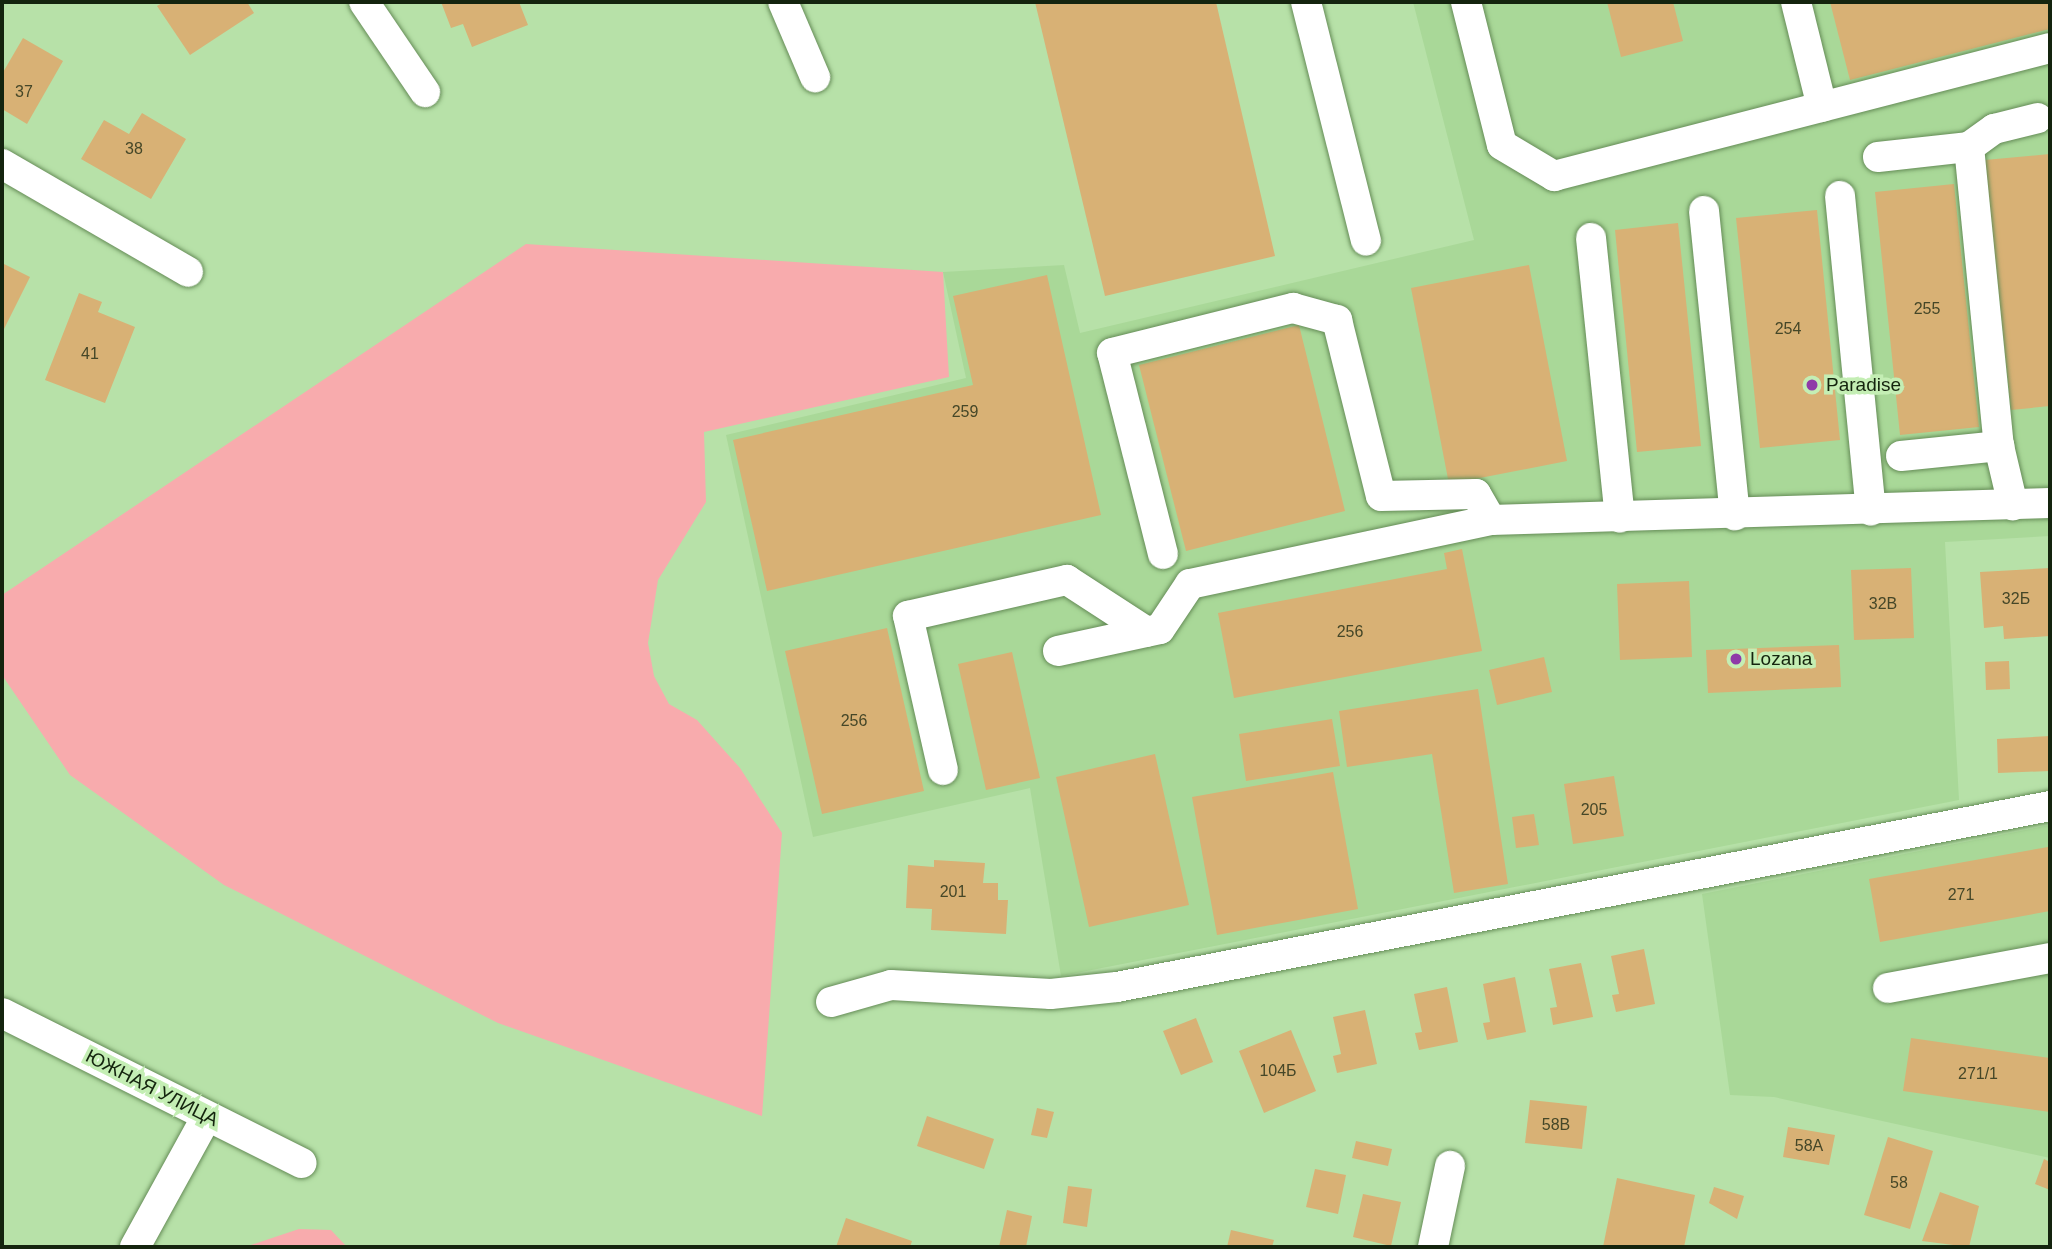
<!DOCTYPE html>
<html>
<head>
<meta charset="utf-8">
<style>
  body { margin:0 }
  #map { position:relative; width:2052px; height:1249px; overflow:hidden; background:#b7e1a8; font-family:Helvetica,sans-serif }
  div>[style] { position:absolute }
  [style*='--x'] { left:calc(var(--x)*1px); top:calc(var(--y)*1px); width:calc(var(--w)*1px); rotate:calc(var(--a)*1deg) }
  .built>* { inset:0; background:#a9d898 }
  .green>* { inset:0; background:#f8abad }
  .building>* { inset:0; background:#d8b175 }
  .roads { filter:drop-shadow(0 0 2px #658c57) drop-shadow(0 0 2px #658c57) }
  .minor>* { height:30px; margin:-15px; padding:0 15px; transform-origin:15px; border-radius:15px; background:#fff }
  .dots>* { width:19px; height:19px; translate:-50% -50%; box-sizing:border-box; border:4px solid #c4eeb4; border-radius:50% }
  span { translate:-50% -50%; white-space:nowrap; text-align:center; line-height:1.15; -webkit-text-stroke:7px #c4eeb4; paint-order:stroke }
  .number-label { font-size:16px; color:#454728 }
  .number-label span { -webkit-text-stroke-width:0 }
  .poi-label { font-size:19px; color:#14240e }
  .left { translate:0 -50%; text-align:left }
  .street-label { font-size:19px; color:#14240e }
  .frame { position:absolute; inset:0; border:4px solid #14240e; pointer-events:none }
</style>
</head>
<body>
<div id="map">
  <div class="built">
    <div style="clip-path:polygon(1413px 2px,2050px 2px,2050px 536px,1945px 542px,1959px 800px,1061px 976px,1030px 788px,813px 837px,726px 435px,966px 378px,943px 272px,1064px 265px,1080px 333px,1474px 240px)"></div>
    <div style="clip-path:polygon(2050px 825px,2050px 1158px,1774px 1097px,1730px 1095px,1702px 894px)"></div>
  </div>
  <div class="green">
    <div style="clip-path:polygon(526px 244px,943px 272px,949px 377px,704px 432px,706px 502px,658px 580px,648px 643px,654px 676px,669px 704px,697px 720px,740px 768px,782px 833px,762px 1116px,498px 1023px,224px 885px,70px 775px,2px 675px,2px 595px)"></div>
    <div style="clip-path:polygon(299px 1229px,331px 1230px,347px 1247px,245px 1247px)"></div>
  </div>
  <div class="building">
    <div style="clip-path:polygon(164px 2px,247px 2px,254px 13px,190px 55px,157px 6px)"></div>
    <div style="clip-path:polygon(441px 2px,519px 2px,528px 25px,472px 47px,463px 24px,451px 28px)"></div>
    <div style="clip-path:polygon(1035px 2px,1216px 2px,1275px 256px,1105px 296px)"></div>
    <div style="clip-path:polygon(1607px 2px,1673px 2px,1683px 41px,1621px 57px)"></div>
    <div style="clip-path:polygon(1830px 2px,2050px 2px,2050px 29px,1850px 80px)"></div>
    <div style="clip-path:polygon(23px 38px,63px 61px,27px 124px,2px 109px,2px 74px)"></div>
    <div style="clip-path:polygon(142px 113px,186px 139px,151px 199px,81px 159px,104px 120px,129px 134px)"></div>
    <div style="clip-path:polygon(2050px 154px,2050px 406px,2011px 410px,1985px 160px)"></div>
    <div style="clip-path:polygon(1954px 184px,1979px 427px,1900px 435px,1875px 192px)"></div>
    <div style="clip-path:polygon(1817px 210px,1840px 440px,1760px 448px,1736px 218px)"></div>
    <div style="clip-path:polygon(1678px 223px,1701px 446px,1637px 452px,1615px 230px)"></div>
    <div style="clip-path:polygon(2px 263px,30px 277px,2px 333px)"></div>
    <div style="clip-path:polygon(1529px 265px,1567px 461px,1449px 484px,1411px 288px)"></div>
    <div style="clip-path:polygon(1047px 275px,1101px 515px,767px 591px,733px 440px,973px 385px,953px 296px)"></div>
    <div style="clip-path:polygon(79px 293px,102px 302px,98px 312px,135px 327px,105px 403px,45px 380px)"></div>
    <div style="clip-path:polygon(1299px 325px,1345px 511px,1186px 551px,1139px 365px)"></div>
    <div style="clip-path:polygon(1462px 549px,1482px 651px,1234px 698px,1218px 613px,1447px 569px,1444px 553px)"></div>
    <div style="clip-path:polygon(1911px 568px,1914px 638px,1854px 640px,1851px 570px)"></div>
    <div style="clip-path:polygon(2050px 568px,2050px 636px,2004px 639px,2003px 626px,1984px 628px,1980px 572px)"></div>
    <div style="clip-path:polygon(1689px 581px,1692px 657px,1620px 660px,1617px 584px)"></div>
    <div style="clip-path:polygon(887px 628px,924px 791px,822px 814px,785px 651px)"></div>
    <div style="clip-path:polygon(1839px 645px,1841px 687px,1708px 693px,1706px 650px)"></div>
    <div style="clip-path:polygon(1012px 652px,1040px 778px,986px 790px,958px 664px)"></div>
    <div style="clip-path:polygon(1544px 657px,1552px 692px,1497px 705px,1489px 670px)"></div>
    <div style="clip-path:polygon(2009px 661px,2010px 689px,1986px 690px,1985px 662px)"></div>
    <div style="clip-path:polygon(1478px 689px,1508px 884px,1454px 893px,1432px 754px,1347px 767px,1339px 711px)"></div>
    <div style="clip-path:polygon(1332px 719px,1340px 766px,1246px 781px,1239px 734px)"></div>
    <div style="clip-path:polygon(2050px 736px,2050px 771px,1998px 773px,1997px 739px)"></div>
    <div style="clip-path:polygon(1155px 754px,1189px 905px,1089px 927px,1056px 777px)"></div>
    <div style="clip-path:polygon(1333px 772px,1358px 909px,1217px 935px,1192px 797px)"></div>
    <div style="clip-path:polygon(1614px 776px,1624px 836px,1573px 844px,1564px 784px)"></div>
    <div style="clip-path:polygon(1534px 814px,1539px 845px,1516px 848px,1512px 817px)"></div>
    <div style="clip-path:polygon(2048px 847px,2050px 911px,1880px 942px,1869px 879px)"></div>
    <div style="clip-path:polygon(934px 860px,985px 863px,983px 883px,998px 883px,998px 900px,1008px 900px,1006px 934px,931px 930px,932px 909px,906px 908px,908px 865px,934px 867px)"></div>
    <div style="clip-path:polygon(1644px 949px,1655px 1004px,1616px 1012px,1612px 995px,1619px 994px,1611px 956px)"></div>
    <div style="clip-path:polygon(1581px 963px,1593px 1017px,1553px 1025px,1550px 1008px,1557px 1007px,1549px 969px)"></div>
    <div style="clip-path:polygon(1515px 977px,1526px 1032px,1487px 1040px,1483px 1023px,1490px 1022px,1483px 984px)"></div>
    <div style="clip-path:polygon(1447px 987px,1458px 1042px,1419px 1050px,1415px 1033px,1422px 1032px,1414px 994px)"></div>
    <div style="clip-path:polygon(1365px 1010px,1377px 1064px,1337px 1073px,1333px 1056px,1341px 1054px,1333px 1017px)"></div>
    <div style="clip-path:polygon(1196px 1018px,1213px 1062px,1181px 1075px,1163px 1031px)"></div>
    <div style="clip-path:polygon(1291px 1030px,1316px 1091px,1264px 1113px,1239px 1051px)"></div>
    <div style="clip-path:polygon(1911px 1038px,2050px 1058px,2050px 1112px,1903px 1091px)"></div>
    <div style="clip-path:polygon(1530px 1100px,1587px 1106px,1582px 1149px,1525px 1143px)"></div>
    <div style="clip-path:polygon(1037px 1108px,1054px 1112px,1047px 1138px,1031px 1135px)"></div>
    <div style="clip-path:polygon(927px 1116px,994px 1139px,984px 1169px,917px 1146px)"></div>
    <div style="clip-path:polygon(1788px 1127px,1835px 1135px,1829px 1165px,1783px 1157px)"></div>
    <div style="clip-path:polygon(1888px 1137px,1933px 1151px,1910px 1229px,1864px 1215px)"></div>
    <div style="clip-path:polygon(1356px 1141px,1392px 1149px,1388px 1166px,1352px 1158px)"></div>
    <div style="clip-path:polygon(2044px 1159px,2050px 1162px,2050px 1190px,2035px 1184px)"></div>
    <div style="clip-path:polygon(1315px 1169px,1346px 1175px,1338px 1214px,1306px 1207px)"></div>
    <div style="clip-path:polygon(1617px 1178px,1695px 1195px,1684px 1247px,1603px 1247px)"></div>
    <div style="clip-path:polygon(1068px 1186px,1092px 1189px,1087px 1227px,1063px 1223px)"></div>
    <div style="clip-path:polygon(1714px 1187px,1744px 1196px,1737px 1219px,1709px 1203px)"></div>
    <div style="clip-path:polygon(1940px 1192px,1979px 1206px,1969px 1247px,1922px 1241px)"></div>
    <div style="clip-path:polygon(1363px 1194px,1401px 1202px,1391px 1246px,1353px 1237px)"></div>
    <div style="clip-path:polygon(1007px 1210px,1032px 1216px,1026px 1247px,999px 1247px)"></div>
    <div style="clip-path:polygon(846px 1218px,912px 1241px,910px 1247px,836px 1247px)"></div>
    <div style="clip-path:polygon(1231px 1230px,1274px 1240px,1272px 1247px,1227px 1247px)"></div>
  </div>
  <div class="roads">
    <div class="minor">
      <div style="--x:364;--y:2;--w:109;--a:55.9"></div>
      <div style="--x:783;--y:2;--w:82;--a:66.9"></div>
      <div style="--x:1306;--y:2;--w:246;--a:75.9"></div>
      <div style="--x:1466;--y:2;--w:147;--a:75.9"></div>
      <div style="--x:1502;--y:145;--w:61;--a:30.8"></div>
      <div style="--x:1554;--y:176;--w:512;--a:-14.47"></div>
      <div style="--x:1796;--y:2;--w:108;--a:76.1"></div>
      <div style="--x:1969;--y:147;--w:31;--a:-36"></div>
      <div style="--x:1994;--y:129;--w:45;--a:-14"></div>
      <div style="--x:1878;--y:157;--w:92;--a:-6.3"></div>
      <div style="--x:1969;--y:147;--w:301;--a:84.3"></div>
      <div style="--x:2;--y:164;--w:215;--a:30.1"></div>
      <div style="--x:1840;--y:196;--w:316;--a:84.4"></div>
      <div style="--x:1704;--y:211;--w:306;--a:84.2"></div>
      <div style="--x:1591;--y:238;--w:281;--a:84.1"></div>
      <div style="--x:1901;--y:456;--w:99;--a:-5.8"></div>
      <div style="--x:1999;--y:446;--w:61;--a:76.7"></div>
      <div style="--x:1163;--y:554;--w:207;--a:-104.2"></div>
      <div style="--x:1112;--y:353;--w:187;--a:-14"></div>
      <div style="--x:1293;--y:308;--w:46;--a:15.3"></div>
      <div style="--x:1337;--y:320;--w:181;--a:76"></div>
      <div style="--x:1381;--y:496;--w:95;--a:-1.2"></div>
      <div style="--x:1476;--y:494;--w:30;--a:60"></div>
      <div style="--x:1491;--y:520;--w:559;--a:-1.74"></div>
      <div style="--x:1058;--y:651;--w:104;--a:-12.2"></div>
      <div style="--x:1160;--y:629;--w:54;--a:-56.3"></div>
      <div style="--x:1190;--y:584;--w:308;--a:-12"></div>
      <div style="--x:943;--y:770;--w:158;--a:-102.8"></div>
      <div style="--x:908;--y:616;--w:163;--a:-12.8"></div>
      <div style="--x:1067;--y:580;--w:95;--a:33"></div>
      <div style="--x:1888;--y:988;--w:165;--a:-10.5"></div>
      <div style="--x:831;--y:1002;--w:62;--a:-15.8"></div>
      <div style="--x:891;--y:985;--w:160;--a:3.2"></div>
      <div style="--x:1051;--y:994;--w:66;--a:-6.1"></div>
      <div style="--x:1117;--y:987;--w:950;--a:-10.98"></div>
      <div style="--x:2;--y:1013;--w:335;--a:26.6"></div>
      <div style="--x:135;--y:1247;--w:149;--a:-61.2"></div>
      <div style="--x:1433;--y:1247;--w:83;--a:-78.1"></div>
    </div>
  </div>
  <div class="dots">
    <div style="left:1812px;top:385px;background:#8f3aa8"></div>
    <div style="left:1736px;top:659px;background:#8f3aa8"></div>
  </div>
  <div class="number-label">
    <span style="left:24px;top:92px">37</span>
    <span style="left:134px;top:149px">38</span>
    <span style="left:1927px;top:309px">255</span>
    <span style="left:1788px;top:329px">254</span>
    <span style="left:90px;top:354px">41</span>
    <span style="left:965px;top:412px">259</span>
    <span style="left:2016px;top:599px">32Б</span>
    <span style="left:1883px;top:604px">32В</span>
    <span style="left:1350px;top:632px">256</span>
    <span style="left:854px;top:721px">256</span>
    <span style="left:1594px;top:810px">205</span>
    <span style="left:953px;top:892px">201</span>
    <span style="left:1961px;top:895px">271</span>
    <span style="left:1278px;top:1071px">104Б</span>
    <span style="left:1978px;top:1074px">271/1</span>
    <span style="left:1556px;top:1125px">58В</span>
    <span style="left:1809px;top:1146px">58А</span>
    <span style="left:1899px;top:1183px">58</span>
  </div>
  <div class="poi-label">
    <span class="left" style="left:1826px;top:385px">Paradise</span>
    <span class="left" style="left:1750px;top:659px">Lozana</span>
  </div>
  <div class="street-label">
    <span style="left:152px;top:1088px;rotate:27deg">ЮЖНАЯ УЛИЦА</span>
  </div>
  <div class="frame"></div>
</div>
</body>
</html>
